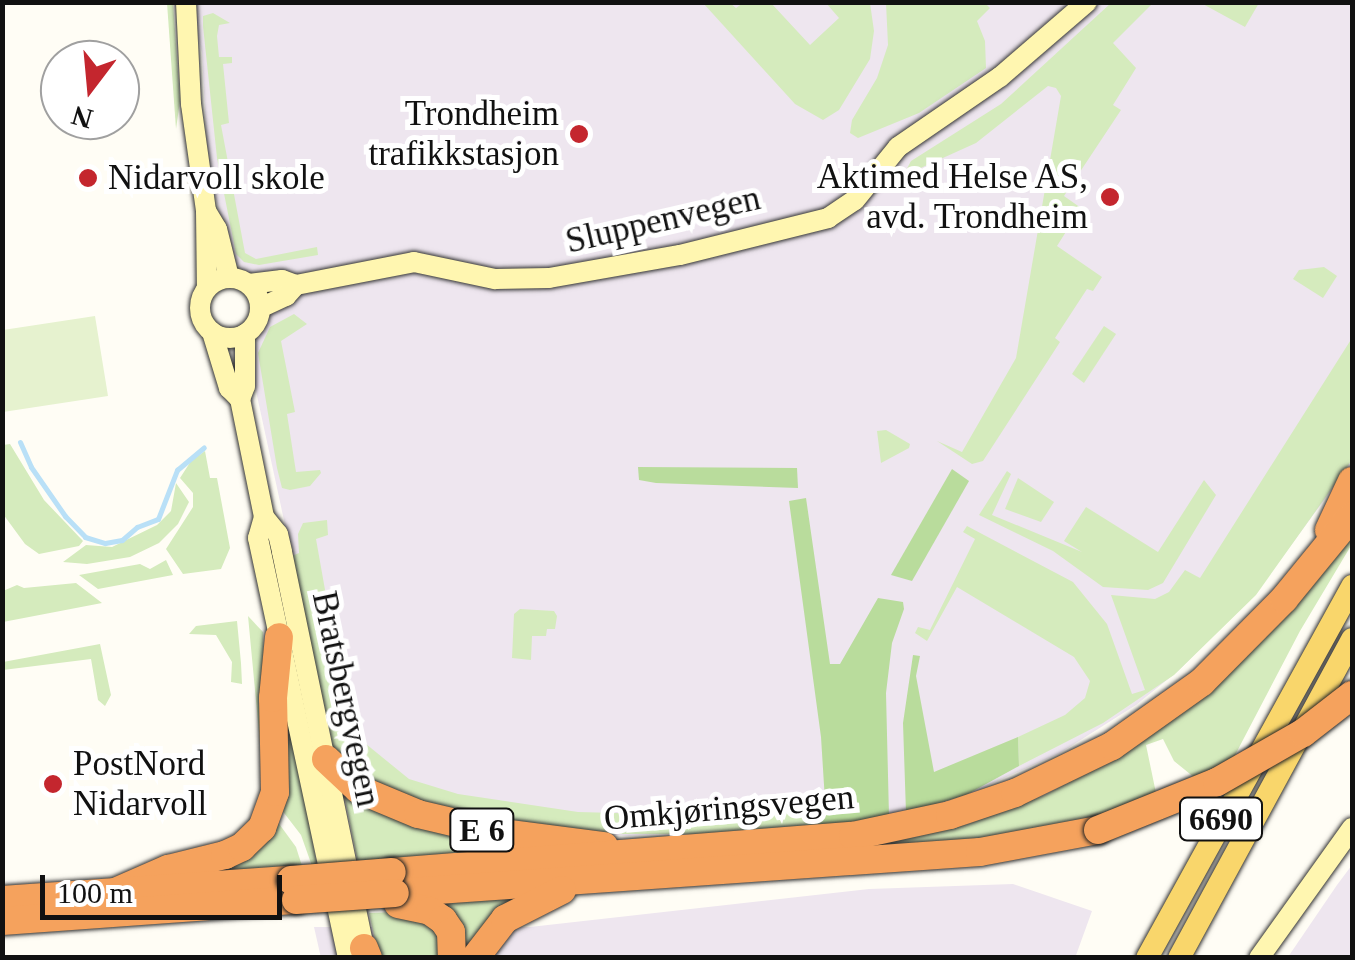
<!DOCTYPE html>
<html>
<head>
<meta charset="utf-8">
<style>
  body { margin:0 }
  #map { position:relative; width:1355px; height:960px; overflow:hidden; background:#fffdf5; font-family:Georgia,serif }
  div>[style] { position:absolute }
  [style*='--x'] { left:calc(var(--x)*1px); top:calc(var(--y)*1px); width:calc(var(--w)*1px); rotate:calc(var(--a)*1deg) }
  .industrial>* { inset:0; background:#eee6ef }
  .green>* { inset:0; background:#d5ebbd }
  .forest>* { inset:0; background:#b9dc9c }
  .pitch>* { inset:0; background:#e6f2cf }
  .stream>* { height:5px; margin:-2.5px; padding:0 2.5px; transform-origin:2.5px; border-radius:2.5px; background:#b9e0f7 }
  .roads { filter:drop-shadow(0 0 2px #333) drop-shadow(0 0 2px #333) }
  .secondary>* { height:20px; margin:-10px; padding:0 10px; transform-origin:10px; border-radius:10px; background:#fff6b0 }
  .secondary>.ring { margin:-10px; padding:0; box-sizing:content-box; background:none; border:20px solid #fff6b0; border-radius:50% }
  .primary>* { height:22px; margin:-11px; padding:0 11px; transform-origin:11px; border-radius:11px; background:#f9d66b }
  .highway>* { height:28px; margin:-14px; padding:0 14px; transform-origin:14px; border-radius:14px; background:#f5a25d }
  .bridges { filter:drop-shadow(0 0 2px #222) drop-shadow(0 0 2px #222) }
  .highway-bridge>* { height:28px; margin:-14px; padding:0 14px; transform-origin:14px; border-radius:14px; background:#f5a25d }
  .dots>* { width:28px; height:28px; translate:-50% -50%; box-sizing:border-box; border:5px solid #fff; border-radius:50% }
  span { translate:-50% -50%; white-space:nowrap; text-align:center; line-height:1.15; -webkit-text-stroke:10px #fff; paint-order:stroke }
  .shield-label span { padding:2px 8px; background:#fff; border:2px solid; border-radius:8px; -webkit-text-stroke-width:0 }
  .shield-label { font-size:32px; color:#111; font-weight:700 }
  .poi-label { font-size:35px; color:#111 }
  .right { translate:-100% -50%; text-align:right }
  .left { translate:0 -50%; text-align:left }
  .street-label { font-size:35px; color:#111 }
  .frame { position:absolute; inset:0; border:5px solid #111; pointer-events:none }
  .north { position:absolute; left:40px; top:40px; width:100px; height:100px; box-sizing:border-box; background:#fff; border:2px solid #a0a0a0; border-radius:50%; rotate:196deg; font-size:28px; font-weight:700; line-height:40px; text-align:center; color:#111 }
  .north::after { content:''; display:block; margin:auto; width:35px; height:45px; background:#c4262e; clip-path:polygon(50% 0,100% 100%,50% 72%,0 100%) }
  .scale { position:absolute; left:40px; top:875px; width:242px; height:45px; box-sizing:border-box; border:5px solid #111; border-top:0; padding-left:12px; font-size:30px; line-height:35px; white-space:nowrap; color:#111; -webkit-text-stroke:8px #fff; paint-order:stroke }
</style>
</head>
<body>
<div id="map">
  <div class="industrial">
    <div style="clip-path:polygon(197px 2px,1352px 3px,1352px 462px,1254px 596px,1178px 671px,1136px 705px,1060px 753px,966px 795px,859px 822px,628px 836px,508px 826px,334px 751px,251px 368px,266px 295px,231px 258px,208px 168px,202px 53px,194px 18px)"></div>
    <div style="clip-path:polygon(1352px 865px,1352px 957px,1288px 957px,1337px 885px)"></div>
    <div style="clip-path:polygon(1013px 884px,1092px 911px,1075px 958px,321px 958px,314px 927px,530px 927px,869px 889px)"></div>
  </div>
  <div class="green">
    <div style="clip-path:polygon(167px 3px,173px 3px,180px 101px,176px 129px)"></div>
    <div style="clip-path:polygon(703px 3px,730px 3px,736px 8px,743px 3px,771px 3px,810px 45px,839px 18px,826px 3px,870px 3px,874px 31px,870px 59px,839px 110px,823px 120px,795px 104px)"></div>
    <div style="clip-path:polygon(886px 3px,985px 3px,990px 8px,977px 21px,985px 41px,986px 68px,919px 113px,858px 138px,850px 133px,852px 120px,877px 78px,888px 45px)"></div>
    <div style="clip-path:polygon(1111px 3px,1153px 3px,1113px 43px,1136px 68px,1113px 105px,1121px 110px,1064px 196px,1081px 208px,1057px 246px,1102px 277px,1093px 291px,1087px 289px,1055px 338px,1060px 342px,983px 461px,972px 464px,937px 441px,962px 452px,1016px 358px,1061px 96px,1056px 88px,1048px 86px,976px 143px,903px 176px,911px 161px,1001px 104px)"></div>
    <div style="clip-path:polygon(1201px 3px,1259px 3px,1245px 27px)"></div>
    <div style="clip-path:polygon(213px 13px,230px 23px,219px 25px,217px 36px,219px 57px,232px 57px,232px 63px,223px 64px,229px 123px,221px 125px,245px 253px,256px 259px,317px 247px,318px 255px,259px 265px,244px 262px,236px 254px,217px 158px,203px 26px,203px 16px)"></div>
    <div style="clip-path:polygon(1324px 267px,1337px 276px,1323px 298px,1293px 279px,1299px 270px)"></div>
    <div style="clip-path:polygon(294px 314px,307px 324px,281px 341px,295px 412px,287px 414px,296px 472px,320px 470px,321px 473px,310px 486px,290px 490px,282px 488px,277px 468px,258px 353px,270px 327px)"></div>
    <div style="clip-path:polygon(1104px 326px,1116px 334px,1084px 383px,1072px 374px)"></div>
    <div style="clip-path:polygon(1352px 338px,1352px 460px,1256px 595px,1174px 675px,1103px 723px,1019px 766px,1018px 737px,1065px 715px,1085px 698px,1090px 681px,1074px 657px,957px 587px,927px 641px,915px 633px,918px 627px,930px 630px,975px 539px,963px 532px,967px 526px,1073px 582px,1107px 624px,1132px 694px,1145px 690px,1111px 595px,1155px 599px,1169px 592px,1185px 570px,1200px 578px)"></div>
    <div style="clip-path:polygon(886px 430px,910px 444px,909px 448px,881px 463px,877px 431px)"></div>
    <div style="clip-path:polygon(10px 444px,44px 500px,83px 541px,79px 546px,39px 554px,25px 544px,3px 514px,3px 445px)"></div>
    <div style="clip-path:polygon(205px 451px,210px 478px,217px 478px,230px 548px,221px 569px,183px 574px,166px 549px,193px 507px,193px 493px,180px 478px,191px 461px)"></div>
    <div style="clip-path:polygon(1007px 471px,1011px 474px,992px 515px,1082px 552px,1064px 541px,1086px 507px,1158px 552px,1204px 480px,1216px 495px,1163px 583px,1148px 590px,1103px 587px,1053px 551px,979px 515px)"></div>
    <div style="clip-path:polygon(1018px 478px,1054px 502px,1041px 522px,1005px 509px)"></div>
    <div style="clip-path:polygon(176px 483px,189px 502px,178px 524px,159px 543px,130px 557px,87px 564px,63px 562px,86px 545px,112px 547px,157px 525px,171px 511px)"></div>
    <div style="clip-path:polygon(327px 520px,328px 535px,316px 539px,347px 714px,366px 744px,409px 779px,458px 794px,578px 812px,731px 816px,769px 806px,825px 801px,818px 828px,733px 834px,572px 834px,508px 826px,370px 788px,334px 751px,292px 556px,299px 553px,298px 534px,303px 523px)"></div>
    <div style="clip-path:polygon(1352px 534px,1352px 544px,1300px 631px,1233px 759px,1195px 778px,1174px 761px,1163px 739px,1146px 745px,1156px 793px,1093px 817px,975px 840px,819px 853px,968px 824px,1045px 795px,1130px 750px,1224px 678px,1264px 639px)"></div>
    <div style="clip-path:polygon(166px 560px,173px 575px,98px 589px,79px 575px,140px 564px,150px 569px)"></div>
    <div style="clip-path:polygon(76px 583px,102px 603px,3px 622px,3px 591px,17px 585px,24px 588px)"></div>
    <div style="clip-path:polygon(520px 609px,554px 611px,557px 616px,555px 629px,547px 629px,546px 636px,532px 636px,531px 660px,512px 658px,514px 614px)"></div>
    <div style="clip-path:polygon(248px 616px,263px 632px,267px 760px,264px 785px)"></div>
    <div style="clip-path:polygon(237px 621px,241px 663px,242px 684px,231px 682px,232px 662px,216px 635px,189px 634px,196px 626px)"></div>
    <div style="clip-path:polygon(100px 644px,111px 695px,105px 706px,98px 700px,91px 659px,3px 670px,3px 662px)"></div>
    <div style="clip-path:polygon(283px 696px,305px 802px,317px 865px,312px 866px,301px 835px,281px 809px)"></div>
    <div style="clip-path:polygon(343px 789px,567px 848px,358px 863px)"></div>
    <div style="clip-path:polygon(277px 821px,296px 847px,302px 866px,170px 877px)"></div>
    <div style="clip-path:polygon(523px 895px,467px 957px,434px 902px)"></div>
    <div style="clip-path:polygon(396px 912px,426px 920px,440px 934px,443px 957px,379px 957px,369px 913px)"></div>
  </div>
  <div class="forest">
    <div style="clip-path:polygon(638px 467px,797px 468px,798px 488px,656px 483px,639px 480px)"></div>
    <div style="clip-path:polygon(952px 469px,969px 481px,912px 581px,891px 575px)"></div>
    <div style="clip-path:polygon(806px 498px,830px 664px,840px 664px,878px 598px,903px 602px,904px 609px,892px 643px,886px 693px,889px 816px,818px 828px,825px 801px,821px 737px,789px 501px)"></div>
    <div style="clip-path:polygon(913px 655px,920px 656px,916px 676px,934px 772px,1018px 737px,1019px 766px,966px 795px,906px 813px,903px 723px)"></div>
  </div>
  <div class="pitch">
    <div style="clip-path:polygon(95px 316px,108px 396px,3px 412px,3px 330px)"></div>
  </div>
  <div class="stream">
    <div style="--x:20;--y:442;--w:27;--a:66"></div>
    <div style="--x:31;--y:467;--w:60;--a:55.2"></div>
    <div style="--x:65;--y:516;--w:29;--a:46"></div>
    <div style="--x:85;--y:537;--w:21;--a:17"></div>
    <div style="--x:105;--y:543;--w:17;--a:-10"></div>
    <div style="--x:122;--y:540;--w:20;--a:-41"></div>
    <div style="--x:137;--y:527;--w:22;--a:-21"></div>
    <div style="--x:158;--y:519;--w:53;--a:-68.8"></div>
    <div style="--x:177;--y:470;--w:35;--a:-40"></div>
  </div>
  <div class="roads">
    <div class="secondary">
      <div style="--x:186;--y:2;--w:102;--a:87.2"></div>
      <div style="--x:191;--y:104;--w:108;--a:82"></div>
      <div style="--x:206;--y:211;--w:77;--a:89.3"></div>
      <div style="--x:206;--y:211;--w:21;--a:59"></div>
      <div style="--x:217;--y:229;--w:49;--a:76"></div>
      <div class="ring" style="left:200px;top:278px;width:40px;height:40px"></div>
      <div style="--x:249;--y:284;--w:33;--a:-7"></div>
      <div style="--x:282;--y:280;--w:15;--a:20"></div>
      <div style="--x:296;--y:285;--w:120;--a:-11"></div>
      <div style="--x:414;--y:262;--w:83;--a:11.9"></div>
      <div style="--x:495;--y:279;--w:54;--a:-1.1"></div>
      <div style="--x:549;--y:278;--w:133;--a:-10"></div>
      <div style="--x:680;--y:255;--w:153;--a:-14"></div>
      <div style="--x:828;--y:218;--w:32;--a:-34"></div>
      <div style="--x:855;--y:200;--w:68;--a:-50.9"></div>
      <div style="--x:898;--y:147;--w:124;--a:-34.5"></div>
      <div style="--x:1000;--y:77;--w:115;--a:-40.8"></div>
      <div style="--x:260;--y:308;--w:29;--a:-25"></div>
      <div style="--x:286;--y:296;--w:15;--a:-48"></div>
      <div style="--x:212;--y:332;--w:59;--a:73.1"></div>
      <div style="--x:229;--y:388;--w:16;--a:45"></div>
      <div style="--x:245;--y:334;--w:52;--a:90"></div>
      <div style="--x:245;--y:386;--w:14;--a:111"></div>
      <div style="--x:240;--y:399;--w:120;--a:78.5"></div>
      <div style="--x:264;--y:517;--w:22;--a:106"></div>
      <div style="--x:258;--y:538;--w:430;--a:77.9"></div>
      <div style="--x:264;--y:517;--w:22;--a:51"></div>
      <div style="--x:278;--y:534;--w:18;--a:77"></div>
      <div style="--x:282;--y:552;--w:415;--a:78.3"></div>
      <div style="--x:1259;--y:958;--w:160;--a:-54.4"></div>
    </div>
    <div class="primary">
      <div style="--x:1147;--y:958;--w:425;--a:-61.1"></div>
      <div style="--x:1179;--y:958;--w:363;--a:-61.5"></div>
    </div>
    <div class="highway">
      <div style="--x:1329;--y:530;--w:54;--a:-64.9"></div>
      <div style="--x:326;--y:759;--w:44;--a:43.2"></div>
      <div style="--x:358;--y:789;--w:65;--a:22.6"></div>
      <div style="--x:418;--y:814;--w:78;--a:13.3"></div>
      <div style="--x:494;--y:832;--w:111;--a:7.3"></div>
      <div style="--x:392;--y:872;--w:462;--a:-4.5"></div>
      <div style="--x:853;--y:836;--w:99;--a:-12.2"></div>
      <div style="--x:950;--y:815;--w:69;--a:-18.7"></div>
      <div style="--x:1015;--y:793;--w:108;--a:-25.9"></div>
      <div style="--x:1112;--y:746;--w:110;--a:-35.4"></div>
      <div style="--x:1202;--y:682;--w:117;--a:-45.3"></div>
      <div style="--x:1284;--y:599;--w:107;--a:-50.7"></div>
      <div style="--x:115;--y:892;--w:58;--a:-23.5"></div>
      <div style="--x:168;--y:869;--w:59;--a:-13.8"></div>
      <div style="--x:225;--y:855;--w:19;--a:-25"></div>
      <div style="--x:242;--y:847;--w:28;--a:-44"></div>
      <div style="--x:262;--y:828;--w:38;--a:-70"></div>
      <div style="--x:275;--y:792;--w:94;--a:-91.2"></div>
      <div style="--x:273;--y:698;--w:61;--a:-84.4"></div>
      <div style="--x:395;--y:893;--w:586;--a:-4.01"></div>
      <div style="--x:980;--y:852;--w:120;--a:-10.6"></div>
      <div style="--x:2;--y:900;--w:290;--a:-4"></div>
      <div style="--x:398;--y:904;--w:33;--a:12"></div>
      <div style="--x:430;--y:911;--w:16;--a:35"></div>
      <div style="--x:443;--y:920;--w:14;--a:56"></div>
      <div style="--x:451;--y:932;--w:26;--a:88"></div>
      <div style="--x:2;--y:921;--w:295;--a:-4.1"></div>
      <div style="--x:364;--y:948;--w:11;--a:68"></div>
      <div style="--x:475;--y:958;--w:49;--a:-52.4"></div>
      <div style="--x:505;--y:919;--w:64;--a:-27"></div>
    </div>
  </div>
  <div class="bridges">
    <div class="highway-bridge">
      <div style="--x:1098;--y:830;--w:128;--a:-22"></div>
      <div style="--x:1217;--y:782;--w:99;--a:-29.7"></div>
      <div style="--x:1303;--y:733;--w:62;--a:-37.8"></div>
      <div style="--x:291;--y:880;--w:101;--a:-4.5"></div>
      <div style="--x:296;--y:900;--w:99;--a:-4"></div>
    </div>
  </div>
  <div class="dots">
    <div style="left:579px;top:134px;background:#c4262e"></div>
    <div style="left:88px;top:178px;background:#c4262e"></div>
    <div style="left:1110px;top:197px;background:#c4262e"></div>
    <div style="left:53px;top:784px;background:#c4262e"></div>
  </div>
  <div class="shield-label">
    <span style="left:1221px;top:819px">6690</span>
    <span style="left:482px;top:830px">E 6</span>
  </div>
  <div class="poi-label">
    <span class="right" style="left:559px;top:134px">Trondheim<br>trafikkstasjon</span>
    <span class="right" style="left:1088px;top:197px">Aktimed Helse AS,<br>avd. Trondheim</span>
    <span class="left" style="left:108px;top:178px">Nidarvoll skole</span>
    <span class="left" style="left:73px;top:784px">PostNord<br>Nidarvoll</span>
  </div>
  <div class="street-label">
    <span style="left:663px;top:220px;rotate:-13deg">Sluppenvegen</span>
    <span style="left:346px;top:699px;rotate:78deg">Bratsbergvegen</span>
    <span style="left:729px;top:808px;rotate:-5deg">Omkjøringsvegen</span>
  </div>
  <div class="frame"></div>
  <div class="north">N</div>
  <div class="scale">100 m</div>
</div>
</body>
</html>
